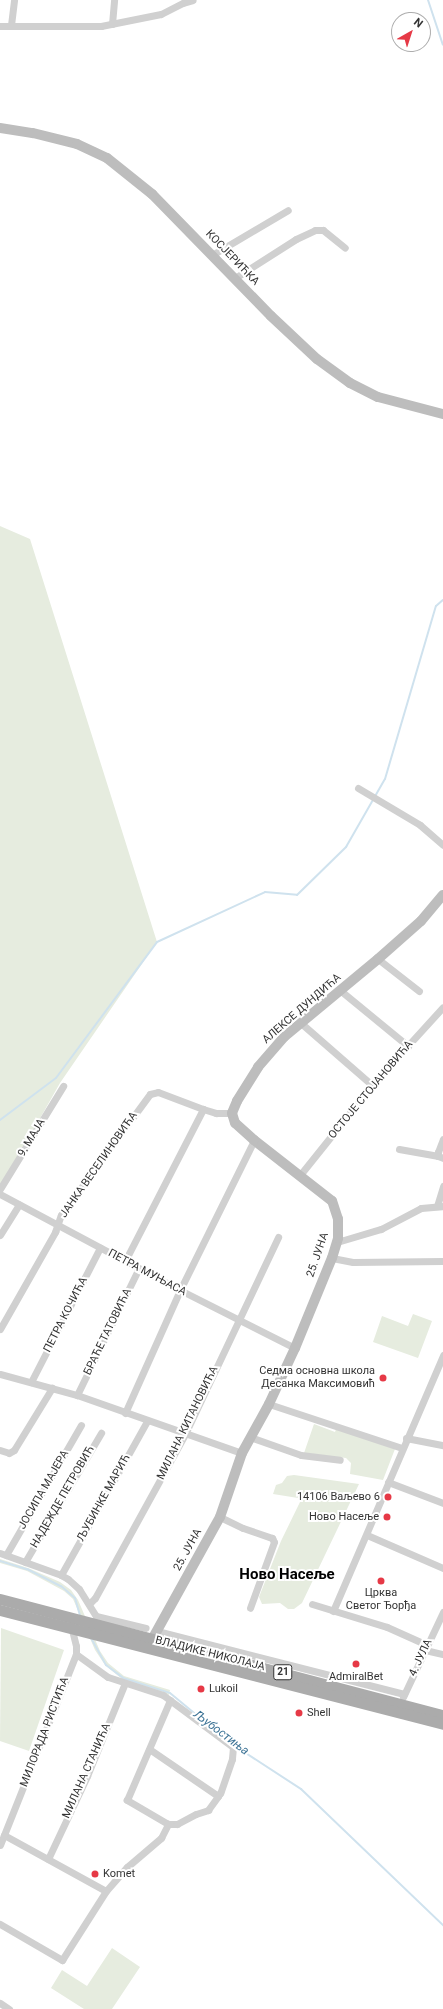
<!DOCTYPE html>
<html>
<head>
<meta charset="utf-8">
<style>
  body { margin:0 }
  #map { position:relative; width:443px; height:2009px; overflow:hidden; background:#fff; font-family:Roboto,sans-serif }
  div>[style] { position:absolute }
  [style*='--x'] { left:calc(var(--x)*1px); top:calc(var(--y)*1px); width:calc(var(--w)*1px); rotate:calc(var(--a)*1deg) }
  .green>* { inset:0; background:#e6ecdf }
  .stream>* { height:2px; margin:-1px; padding:0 1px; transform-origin:1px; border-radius:1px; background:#cfe2ee }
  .street>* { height:7px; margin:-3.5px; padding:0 3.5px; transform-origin:3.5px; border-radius:3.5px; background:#d0d0d0 }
  .secondary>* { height:10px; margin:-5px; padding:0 5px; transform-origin:5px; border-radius:5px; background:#bdbdbd }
  .primary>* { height:11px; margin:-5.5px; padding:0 5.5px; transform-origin:5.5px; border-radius:5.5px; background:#ababab }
  .dots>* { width:11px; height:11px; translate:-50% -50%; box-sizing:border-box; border:2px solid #fff; border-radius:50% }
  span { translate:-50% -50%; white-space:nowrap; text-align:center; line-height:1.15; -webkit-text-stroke:4px #fff; paint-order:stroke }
  .shield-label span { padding:1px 3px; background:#fff; border:1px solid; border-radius:3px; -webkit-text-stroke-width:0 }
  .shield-label { font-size:10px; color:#333; font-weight:700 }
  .street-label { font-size:11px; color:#333 }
  .poi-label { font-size:11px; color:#333 }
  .right { translate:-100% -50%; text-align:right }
  .left { translate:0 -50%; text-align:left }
  .water-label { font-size:12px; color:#3f7597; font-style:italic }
  .district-label { font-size:15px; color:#000; font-weight:700 }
  .north { position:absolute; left:391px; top:12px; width:40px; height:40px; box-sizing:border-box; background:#fff; border:1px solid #adadad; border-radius:50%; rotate:39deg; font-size:11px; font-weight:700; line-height:16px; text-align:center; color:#333 }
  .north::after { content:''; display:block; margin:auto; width:14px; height:18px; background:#e63946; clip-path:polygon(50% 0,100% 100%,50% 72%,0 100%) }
</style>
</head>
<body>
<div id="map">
  <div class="green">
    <div style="clip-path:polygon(0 526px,30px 539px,157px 942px,60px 1083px,0 1189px)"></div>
    <div style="clip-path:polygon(413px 1314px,432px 1321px,418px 1358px,373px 1342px,382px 1316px,408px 1326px)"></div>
    <div style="clip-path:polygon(314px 1424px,335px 1432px,336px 1429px,395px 1449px,383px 1480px,350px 1474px,351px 1463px,346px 1458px,304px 1453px)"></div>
    <div style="clip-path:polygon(294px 1475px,359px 1484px,302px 1603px,294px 1609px,288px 1609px,280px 1603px,262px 1604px,259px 1597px,281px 1541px,300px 1502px,298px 1498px,273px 1494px,276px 1485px,282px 1483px,287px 1476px)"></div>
    <div style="clip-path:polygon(0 1559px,28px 1568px,60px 1582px,71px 1590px,78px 1600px,100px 1651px,108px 1663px,124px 1676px,170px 1690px,169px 1695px,122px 1679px,105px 1665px,95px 1650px,73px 1599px,64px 1591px,27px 1571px,0 1563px)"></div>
    <div style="clip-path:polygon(1px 1628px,64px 1650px,29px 1751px,0 1741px)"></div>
    <div style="clip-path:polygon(112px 1948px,140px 1967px,112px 2009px,84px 2009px,51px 1988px,62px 1970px,87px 1986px)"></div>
  </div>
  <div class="stream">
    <div style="--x:428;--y:0;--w:47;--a:71.6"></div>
    <div style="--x:0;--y:1120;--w:70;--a:-36.9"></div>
    <div style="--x:56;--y:1078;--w:169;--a:-53.4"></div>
    <div style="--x:157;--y:942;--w:119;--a:-24.8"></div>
    <div style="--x:265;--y:892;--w:32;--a:5"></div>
    <div style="--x:297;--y:895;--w:69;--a:-44.4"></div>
    <div style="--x:346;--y:847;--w:78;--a:-60.2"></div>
    <div style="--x:385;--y:779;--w:180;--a:-73.6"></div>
    <div style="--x:436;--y:606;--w:9;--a:-41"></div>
    <div style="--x:0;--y:1561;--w:28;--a:17"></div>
    <div style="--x:27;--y:1569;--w:38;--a:27"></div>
    <div style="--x:61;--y:1586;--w:18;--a:41"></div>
    <div style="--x:75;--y:1598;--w:19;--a:74"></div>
    <div style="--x:91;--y:1638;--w:31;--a:61"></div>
    <div style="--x:106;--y:1665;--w:21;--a:37"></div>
    <div style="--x:123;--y:1678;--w:49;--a:17.7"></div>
    <div style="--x:170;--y:1693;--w:45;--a:39.6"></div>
    <div style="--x:235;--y:1746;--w:79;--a:33.1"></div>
    <div style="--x:301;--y:1789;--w:197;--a:43.8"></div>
  </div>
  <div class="street">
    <div style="--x:112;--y:24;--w:24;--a:-85"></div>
    <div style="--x:11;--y:25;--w:25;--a:-83"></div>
    <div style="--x:0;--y:26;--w:101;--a:0"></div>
    <div style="--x:101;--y:26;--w:61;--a:-11.3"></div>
    <div style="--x:161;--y:14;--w:25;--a:-27"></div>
    <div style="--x:183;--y:3;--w:10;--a:-17"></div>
    <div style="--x:212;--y:255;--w:88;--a:-30.6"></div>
    <div style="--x:235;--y:278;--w:72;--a:-32.6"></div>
    <div style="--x:296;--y:239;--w:21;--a:-25"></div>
    <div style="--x:315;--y:230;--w:8;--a:0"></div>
    <div style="--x:323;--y:230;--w:28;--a:39"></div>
    <div style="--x:358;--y:788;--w:72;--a:30.8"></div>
    <div style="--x:420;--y:825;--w:30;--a:41"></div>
    <div style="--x:378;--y:959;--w:52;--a:38"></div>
    <div style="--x:341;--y:991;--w:87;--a:39.4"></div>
    <div style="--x:302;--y:1024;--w:93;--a:41.1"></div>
    <div style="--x:443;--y:1139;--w:14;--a:111"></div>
    <div style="--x:438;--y:1152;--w:4;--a:90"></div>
    <div style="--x:438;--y:1156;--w:5;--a:22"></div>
    <div style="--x:399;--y:1149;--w:40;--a:10"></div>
    <div style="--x:300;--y:1175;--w:115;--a:-51.3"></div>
    <div style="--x:372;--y:1085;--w:105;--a:-47.7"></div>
    <div style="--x:0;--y:1189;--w:121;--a:-58.5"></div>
    <div style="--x:0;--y:1194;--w:204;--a:28.1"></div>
    <div style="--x:180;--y:1290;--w:129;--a:26.8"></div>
    <div style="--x:437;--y:1206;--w:21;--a:-73"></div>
    <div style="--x:0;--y:1235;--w:36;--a:-58"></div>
    <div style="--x:337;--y:1242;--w:46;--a:-16.5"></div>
    <div style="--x:381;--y:1229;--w:45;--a:-27.7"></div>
    <div style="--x:421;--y:1208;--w:22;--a:-5"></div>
    <div style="--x:332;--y:1258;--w:21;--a:11"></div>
    <div style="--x:353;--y:1262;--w:90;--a:-0.6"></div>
    <div style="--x:125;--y:1261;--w:171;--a:-62.8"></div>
    <div style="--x:0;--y:1329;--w:112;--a:-60.4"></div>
    <div style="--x:55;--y:1232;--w:18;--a:-71"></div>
    <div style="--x:61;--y:1215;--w:150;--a:-53.7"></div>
    <div style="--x:150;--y:1094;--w:8;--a:-14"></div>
    <div style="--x:158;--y:1092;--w:48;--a:20.7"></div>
    <div style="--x:203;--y:1109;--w:14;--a:17"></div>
    <div style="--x:216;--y:1113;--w:16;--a:0"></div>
    <div style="--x:0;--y:1374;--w:80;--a:15.3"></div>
    <div style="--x:77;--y:1395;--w:175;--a:19.4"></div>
    <div style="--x:31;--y:1382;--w:151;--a:-62.8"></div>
    <div style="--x:77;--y:1395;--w:141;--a:-64"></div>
    <div style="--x:269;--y:1404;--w:140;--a:18.3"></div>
    <div style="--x:125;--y:1413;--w:135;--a:-65.9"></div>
    <div style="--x:180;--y:1290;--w:167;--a:-63.7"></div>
    <div style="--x:250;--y:1437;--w:54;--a:19.4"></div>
    <div style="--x:301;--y:1455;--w:39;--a:7"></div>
    <div style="--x:406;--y:1438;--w:38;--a:11"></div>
    <div style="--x:0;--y:1450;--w:9;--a:18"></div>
    <div style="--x:9;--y:1453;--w:6;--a:-31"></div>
    <div style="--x:14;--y:1450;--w:73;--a:-58.5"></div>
    <div style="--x:388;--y:1482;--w:59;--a:20.9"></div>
    <div style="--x:220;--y:1517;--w:25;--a:26"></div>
    <div style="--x:243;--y:1528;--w:31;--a:19"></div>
    <div style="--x:272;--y:1538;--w:4;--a:63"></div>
    <div style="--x:274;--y:1542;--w:70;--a:110"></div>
    <div style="--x:367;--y:1535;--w:83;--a:23.5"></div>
    <div style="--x:0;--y:1553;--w:65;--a:19.8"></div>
    <div style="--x:61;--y:1575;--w:8;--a:30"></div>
    <div style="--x:68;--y:1579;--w:15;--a:42"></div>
    <div style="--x:79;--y:1589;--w:32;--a:58"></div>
    <div style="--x:96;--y:1616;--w:51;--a:13.5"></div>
    <div style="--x:6;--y:1555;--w:150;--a:-60"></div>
    <div style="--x:25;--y:1562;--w:150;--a:-59.5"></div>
    <div style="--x:61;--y:1575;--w:176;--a:-60.8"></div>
    <div style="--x:89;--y:1604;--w:8;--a:-45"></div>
    <div style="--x:95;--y:1598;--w:187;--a:-61.2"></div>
    <div style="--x:185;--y:1434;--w:218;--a:-64.7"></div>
    <div style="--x:312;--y:1604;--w:78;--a:17"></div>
    <div style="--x:387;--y:1627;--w:44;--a:24.2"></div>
    <div style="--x:333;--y:1611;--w:279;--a:-66.7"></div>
    <div style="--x:157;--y:1631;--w:255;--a:14.3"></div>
    <div style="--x:425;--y:1650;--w:18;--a:13"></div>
    <div style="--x:76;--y:1654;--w:39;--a:36"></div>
    <div style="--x:108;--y:1677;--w:58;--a:18.1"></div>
    <div style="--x:163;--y:1695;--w:87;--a:36.6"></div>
    <div style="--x:233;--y:1747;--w:12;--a:95"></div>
    <div style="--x:232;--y:1759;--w:36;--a:109"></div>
    <div style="--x:220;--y:1793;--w:4;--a:124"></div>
    <div style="--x:218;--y:1796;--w:83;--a:-145.7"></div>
    <div style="--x:403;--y:1697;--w:94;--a:-64.8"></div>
    <div style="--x:168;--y:1824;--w:48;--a:-149.7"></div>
    <div style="--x:127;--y:1800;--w:109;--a:-66.7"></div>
    <div style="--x:4;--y:1835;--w:116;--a:28.8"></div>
    <div style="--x:0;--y:1845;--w:206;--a:-68.3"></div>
    <div style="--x:76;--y:1654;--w:8;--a:-90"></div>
    <div style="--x:76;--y:1646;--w:21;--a:-104"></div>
    <div style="--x:48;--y:1859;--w:92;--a:-64.8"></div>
    <div style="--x:87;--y:1776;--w:100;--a:-67.8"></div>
    <div style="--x:0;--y:1924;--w:72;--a:30.1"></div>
    <div style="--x:62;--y:1960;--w:82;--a:-57.5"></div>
    <div style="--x:106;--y:1891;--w:32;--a:-49"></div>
    <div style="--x:127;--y:1867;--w:45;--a:-40.5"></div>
    <div style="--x:161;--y:1838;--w:16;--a:-63"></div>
    <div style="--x:168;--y:1824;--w:9;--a:0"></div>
    <div style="--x:177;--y:1824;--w:21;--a:-28"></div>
    <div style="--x:196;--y:1814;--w:13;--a:-18"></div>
    <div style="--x:208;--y:1810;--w:17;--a:-54"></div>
    <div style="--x:0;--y:2003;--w:11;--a:34"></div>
  </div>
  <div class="secondary">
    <div style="--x:0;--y:128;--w:33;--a:9"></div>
    <div style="--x:33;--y:133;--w:45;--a:14"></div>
    <div style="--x:77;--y:144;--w:33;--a:25"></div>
    <div style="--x:107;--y:158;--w:58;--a:38.7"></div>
    <div style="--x:152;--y:194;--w:170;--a:45.7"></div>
    <div style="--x:271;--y:316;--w:63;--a:43.1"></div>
    <div style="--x:317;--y:359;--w:41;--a:36"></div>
    <div style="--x:350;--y:383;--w:31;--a:27"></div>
    <div style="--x:378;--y:397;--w:67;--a:14.7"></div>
    <div style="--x:149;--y:1645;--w:146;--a:-61"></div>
    <div style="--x:220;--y:1517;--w:68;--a:-71"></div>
    <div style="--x:242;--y:1453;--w:56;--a:-61.1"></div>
    <div style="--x:269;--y:1404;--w:62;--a:-65.1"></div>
    <div style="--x:295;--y:1348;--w:97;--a:-67.7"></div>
    <div style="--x:332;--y:1258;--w:21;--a:-73"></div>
    <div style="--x:338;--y:1238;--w:19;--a:-90"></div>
    <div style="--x:338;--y:1219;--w:19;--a:-108"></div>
    <div style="--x:332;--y:1201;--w:99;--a:-142"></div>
    <div style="--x:254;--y:1140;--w:25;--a:-138"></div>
    <div style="--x:235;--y:1123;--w:10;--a:-107"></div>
    <div style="--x:232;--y:1113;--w:13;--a:-67"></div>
    <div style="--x:237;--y:1101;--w:40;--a:-58"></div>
    <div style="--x:258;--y:1067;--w:40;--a:-49"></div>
    <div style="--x:284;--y:1037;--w:122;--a:-39.7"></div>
    <div style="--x:378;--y:959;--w:57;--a:-41.5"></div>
    <div style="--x:421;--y:921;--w:34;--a:-50"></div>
  </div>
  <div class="primary">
    <div style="--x:0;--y:1599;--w:458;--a:14.7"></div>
    <div style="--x:0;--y:1610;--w:457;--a:14.4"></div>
  </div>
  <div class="dots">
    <div style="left:383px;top:1378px;background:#e63946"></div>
    <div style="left:388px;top:1497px;background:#e63946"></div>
    <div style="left:387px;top:1517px;background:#e63946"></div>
    <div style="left:381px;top:1581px;background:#e63946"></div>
    <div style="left:356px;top:1664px;background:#e63946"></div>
    <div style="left:201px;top:1689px;background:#e63946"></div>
    <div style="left:299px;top:1713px;background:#e63946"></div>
    <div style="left:95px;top:1874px;background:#e63946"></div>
  </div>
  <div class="shield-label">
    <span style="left:283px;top:1672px">21</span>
  </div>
  <div class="street-label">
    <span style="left:232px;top:258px;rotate:46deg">КОСЈЕРИЋКА</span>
    <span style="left:302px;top:1009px;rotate:-41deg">АЛЕКСЕ ДУНДИЋА</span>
    <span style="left:371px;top:1090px;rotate:-50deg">ОСТОЈЕ СТОЈАНОВИЋА</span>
    <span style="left:32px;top:1138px;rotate:-59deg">9. МАЈА</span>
    <span style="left:99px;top:1165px;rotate:-55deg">ЈАНКА ВЕСЕЛИНОВИЋА</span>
    <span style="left:318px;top:1255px;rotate:-71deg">25. ЈУНА</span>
    <span style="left:147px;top:1273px;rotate:28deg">ПЕТРА МУЊАСА</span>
    <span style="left:66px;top:1315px;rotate:-63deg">ПЕТРА КОЧИЋА</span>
    <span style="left:108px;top:1332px;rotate:-64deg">БРАЋЕ ТАТОВИЋА</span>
    <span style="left:188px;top:1423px;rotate:-64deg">МИЛАНА КИТАНОВИЋА</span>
    <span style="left:44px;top:1490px;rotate:-60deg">ЈОСИПА МАЈЕРА</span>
    <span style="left:63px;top:1497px;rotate:-60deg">НАДЕЖДЕ ПЕТРОВИЋ</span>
    <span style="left:104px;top:1498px;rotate:-61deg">ЉУБИНКЕ МАРИЋ</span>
    <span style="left:188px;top:1550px;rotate:-61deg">25. ЈУНА</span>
    <span style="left:210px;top:1654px;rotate:14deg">ВЛАДИКЕ НИКОЛАЈА</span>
    <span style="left:421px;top:1658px;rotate:-65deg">4. ЈУЛА</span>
    <span style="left:45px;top:1732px;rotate:-69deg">МИЛОРАДА РИСТИЋА</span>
    <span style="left:87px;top:1771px;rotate:-66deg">МИЛАНА СТАНИЋА</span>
  </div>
  <div class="poi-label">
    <span class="right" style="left:375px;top:1378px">Седма основна школа<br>Десанка Максимовић</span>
    <span class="right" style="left:380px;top:1497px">14106 Ваљево 6</span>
    <span class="right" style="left:379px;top:1517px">Ново Насеље</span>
    <span style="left:381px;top:1600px">Црква<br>Светог Ђорђа</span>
    <span style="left:356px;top:1677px">AdmiralBet</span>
    <span class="left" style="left:209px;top:1689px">Lukoil</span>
    <span class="left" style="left:307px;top:1713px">Shell</span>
    <span class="left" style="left:103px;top:1874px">Komet</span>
  </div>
  <div class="water-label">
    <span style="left:221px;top:1733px;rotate:37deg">Љубостиња</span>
  </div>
  <div class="district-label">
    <span style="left:287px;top:1575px">Ново Насеље</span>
  </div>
  <div class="north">N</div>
</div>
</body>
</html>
